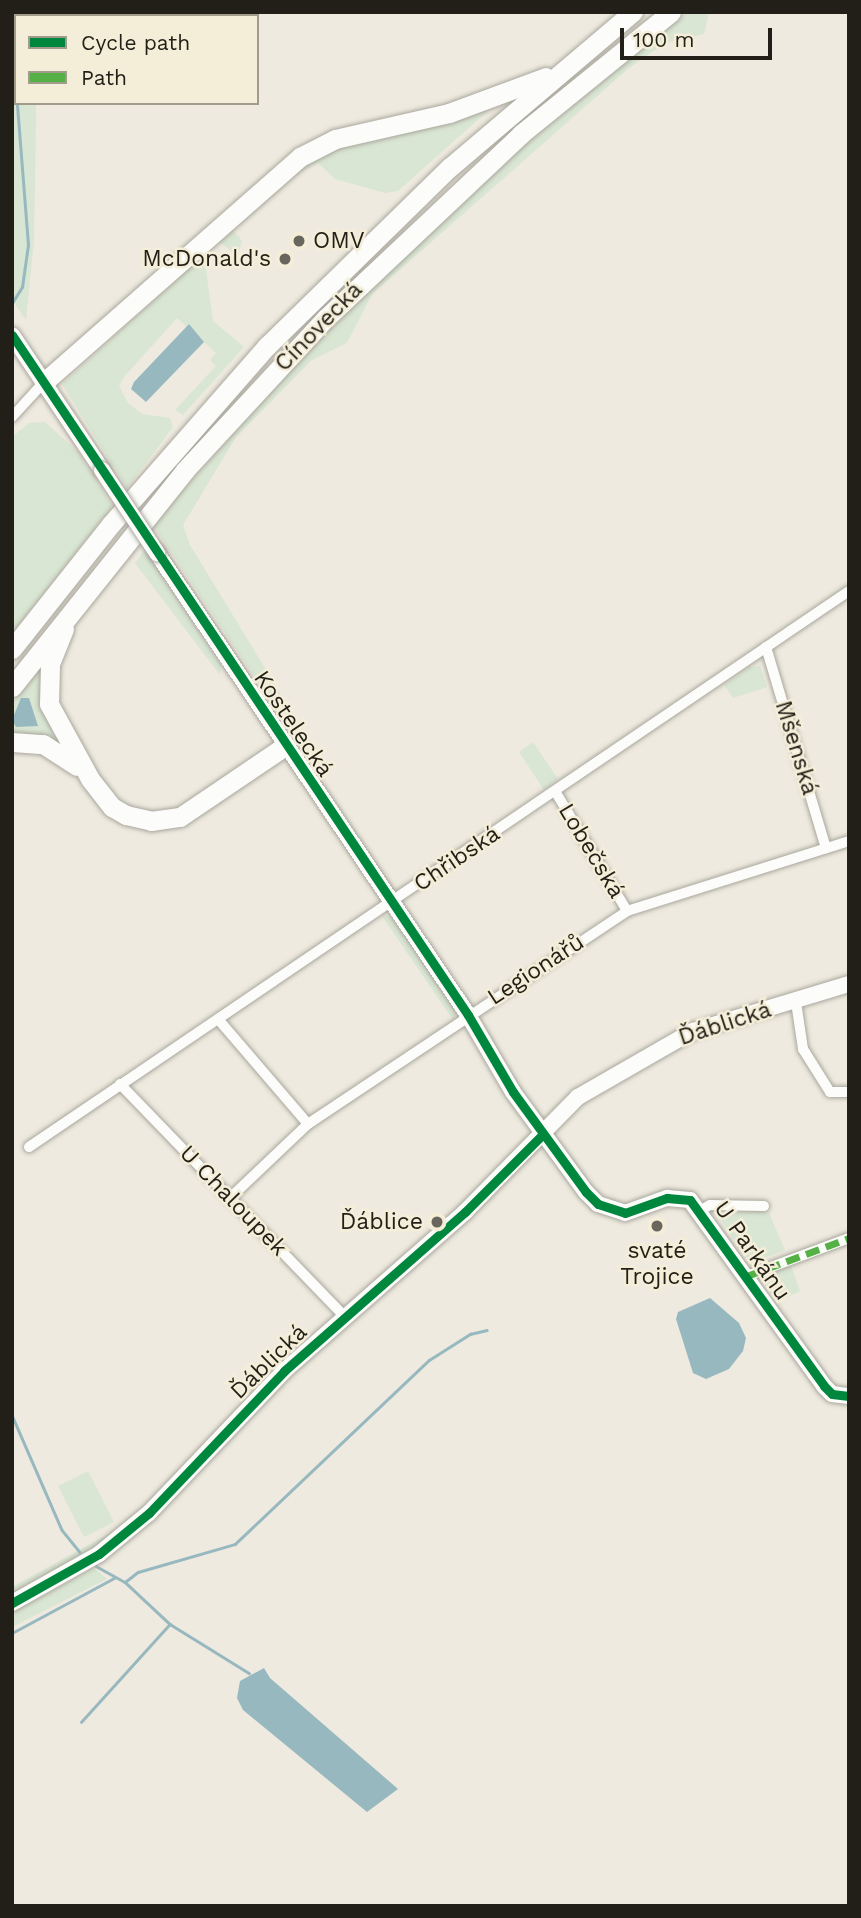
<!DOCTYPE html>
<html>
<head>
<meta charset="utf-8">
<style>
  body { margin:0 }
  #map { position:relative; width:861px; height:1918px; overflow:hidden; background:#eeeadf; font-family:"Work Sans",sans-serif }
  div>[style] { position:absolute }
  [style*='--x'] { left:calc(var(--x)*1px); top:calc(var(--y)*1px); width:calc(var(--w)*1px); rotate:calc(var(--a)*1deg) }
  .green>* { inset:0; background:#d9e6d3 }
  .water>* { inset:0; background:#98b8c0 }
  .stream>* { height:2.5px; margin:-1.25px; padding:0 1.25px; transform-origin:1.25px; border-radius:1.25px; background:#98b8c0 }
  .roads { filter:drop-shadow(0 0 2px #aaa79e) drop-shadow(0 0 2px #aaa79e) }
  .street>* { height:10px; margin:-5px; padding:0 5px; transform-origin:5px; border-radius:5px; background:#fcfcfa }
  .secondary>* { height:16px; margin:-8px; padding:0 8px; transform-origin:8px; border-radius:8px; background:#fcfcfa }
  .highway>* { height:19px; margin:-9.5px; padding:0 9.5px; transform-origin:9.5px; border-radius:9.5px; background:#fcfcfa }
  .bridges { filter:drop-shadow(0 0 2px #aaa79e) drop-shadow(0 0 2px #aaa79e) }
  .secondary-bridge>* { height:16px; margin:-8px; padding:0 8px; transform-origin:8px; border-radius:8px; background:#fcfcfa }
  .quiet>* { height:7px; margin-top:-3.5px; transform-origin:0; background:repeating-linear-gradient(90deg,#55b145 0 14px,transparent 0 21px) }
  .cycleway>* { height:9px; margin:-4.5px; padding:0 4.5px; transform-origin:4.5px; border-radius:4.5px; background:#00873e }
  .dots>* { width:19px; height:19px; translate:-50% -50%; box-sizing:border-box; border:4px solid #f4eed9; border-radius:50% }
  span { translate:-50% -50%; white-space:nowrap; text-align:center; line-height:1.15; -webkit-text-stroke:5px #f4eed9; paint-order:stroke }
  .poi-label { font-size:23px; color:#211f17 }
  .left { translate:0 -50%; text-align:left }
  .right { translate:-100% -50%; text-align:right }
  .street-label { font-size:23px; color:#211f17 }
  .frame { position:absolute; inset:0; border:14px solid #211f17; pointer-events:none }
  .legend { position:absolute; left:14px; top:14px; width:245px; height:91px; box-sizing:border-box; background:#f4eed9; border:2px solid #a09b8b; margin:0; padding:9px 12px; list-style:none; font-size:21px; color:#211f17 }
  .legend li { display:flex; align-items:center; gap:14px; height:35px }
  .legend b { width:35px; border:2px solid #a09b8b }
  .scale { position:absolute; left:620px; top:28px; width:152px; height:32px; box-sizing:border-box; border:4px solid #211f17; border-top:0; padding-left:9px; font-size:21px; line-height:24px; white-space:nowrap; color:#211f17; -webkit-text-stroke:5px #f4eed9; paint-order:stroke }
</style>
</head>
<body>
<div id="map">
  <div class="green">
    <div style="clip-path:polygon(17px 12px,51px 12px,16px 16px,16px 103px,36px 103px,36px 120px,34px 241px,26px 320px,12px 300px,12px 24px)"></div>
    <div style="clip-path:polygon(687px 12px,709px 12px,704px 34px,665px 43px,629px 68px,372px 294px,347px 343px,312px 360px,236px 437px,183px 525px,190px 545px,304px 732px,307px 755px,152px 524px,329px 328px,503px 163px)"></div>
    <div style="clip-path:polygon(489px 110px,398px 191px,385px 193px,335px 179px,318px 163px,295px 176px,233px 230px,242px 241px,239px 251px,233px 252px,214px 238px,261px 196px,326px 149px,379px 133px)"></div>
    <div style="clip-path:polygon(204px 255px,213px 321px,244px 347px,183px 415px,175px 410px,216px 366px,210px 360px,216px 353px,177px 318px,124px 377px,119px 386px,128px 403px,142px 414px,170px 418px,173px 427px,127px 488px,62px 384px)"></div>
    <div style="clip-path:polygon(45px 422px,78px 452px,113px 506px,12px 633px,12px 437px,29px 423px)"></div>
    <div style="clip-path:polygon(145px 549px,221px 665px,220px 675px,135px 563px)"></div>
    <div style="clip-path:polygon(43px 661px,41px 701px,56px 742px,44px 736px,12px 734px,12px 704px)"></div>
    <div style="clip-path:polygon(760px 666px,767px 687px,733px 698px,724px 685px,749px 667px)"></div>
    <div style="clip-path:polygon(533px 742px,558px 779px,544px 790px,519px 752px)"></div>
    <div style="clip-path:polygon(382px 916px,393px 916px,457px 1011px,453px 1020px)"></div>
    <div style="clip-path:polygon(768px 1211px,785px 1250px,751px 1263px,716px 1213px)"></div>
    <div style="clip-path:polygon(791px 1265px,800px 1291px,777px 1302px,762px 1281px,766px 1275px)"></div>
    <div style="clip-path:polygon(88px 1471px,114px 1522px,84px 1537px,58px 1486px)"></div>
    <div style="clip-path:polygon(116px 1530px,116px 1536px,12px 1598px,12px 1587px)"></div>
    <div style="clip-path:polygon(94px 1568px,107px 1579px,12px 1627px,12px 1613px)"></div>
  </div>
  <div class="water">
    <div style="clip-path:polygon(189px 324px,204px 342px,146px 402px,131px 389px,134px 382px)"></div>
    <div style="clip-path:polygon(21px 698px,29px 698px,38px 726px,16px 727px,12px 720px)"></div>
    <div style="clip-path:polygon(710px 1298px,739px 1323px,746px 1338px,743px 1351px,729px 1369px,706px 1379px,693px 1373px,676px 1319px,678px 1312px)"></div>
    <div style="clip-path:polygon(264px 1668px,270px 1678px,398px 1789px,367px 1812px,243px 1710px,237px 1698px,240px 1681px)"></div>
  </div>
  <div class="stream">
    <div style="--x:26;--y:16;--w:4;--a:-76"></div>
    <div style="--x:12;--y:303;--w:19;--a:-58"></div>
    <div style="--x:22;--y:287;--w:42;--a:-81.9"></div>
    <div style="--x:28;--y:245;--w:151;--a:-94.5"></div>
    <div style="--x:12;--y:1415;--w:125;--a:66.5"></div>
    <div style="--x:62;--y:1530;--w:28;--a:51"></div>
    <div style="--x:96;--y:1566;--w:33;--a:29"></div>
    <div style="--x:125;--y:1582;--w:62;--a:43"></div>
    <div style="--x:170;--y:1624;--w:93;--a:31.8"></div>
    <div style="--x:125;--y:1582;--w:16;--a:-38"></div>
    <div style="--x:138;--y:1572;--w:101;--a:-16.1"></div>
    <div style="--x:235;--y:1544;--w:267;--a:-43.5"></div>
    <div style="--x:429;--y:1360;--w:49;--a:-32.4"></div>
    <div style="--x:470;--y:1334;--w:17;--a:-13"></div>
    <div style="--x:12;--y:1633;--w:116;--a:-28.3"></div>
    <div style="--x:81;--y:1722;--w:132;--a:-47.8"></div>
  </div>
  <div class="roads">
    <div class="street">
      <div style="--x:12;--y:417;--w:47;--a:-47.6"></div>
      <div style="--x:766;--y:647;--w:210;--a:73.4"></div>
      <div style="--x:555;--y:791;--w:140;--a:59"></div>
      <div style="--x:796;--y:1002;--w:48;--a:81.5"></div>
      <div style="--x:803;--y:1049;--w:51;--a:57.9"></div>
      <div style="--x:830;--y:1092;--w:19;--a:0"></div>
      <div style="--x:218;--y:1019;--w:138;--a:49.4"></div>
      <div style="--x:120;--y:1084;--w:324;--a:46"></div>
      <div style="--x:29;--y:1147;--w:991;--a:-34.14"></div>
      <div style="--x:230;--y:1198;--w:108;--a:-43.5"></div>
      <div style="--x:308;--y:1124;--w:384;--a:-33.7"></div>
      <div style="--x:627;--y:911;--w:233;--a:-17.5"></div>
      <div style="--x:701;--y:1210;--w:10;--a:-29"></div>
      <div style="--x:710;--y:1205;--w:54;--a:1.1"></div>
      <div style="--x:747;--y:1276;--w:109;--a:-20.4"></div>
    </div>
    <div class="secondary">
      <div style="--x:12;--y:335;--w:162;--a:56.3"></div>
      <div style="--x:157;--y:553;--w:557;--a:56.05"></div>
      <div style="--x:468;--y:1015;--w:89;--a:59.7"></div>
      <div style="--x:513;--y:1092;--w:124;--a:53.9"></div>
      <div style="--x:586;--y:1192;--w:17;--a:45"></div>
      <div style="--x:598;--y:1204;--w:28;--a:18"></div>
      <div style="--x:625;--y:1213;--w:45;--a:-19.7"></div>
      <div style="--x:667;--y:1198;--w:23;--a:5"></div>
      <div style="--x:690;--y:1200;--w:229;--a:54.2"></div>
      <div style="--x:824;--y:1386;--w:11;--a:45"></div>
      <div style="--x:832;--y:1394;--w:17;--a:7"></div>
      <div style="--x:12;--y:1603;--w:100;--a:-29.4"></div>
      <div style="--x:99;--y:1554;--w:65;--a:-39.4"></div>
      <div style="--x:149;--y:1513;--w:196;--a:-46.4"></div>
      <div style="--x:284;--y:1371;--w:241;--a:-41.3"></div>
      <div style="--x:465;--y:1212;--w:161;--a:-45.5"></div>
      <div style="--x:578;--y:1097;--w:133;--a:-29.9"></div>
      <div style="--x:693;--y:1031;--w:163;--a:-16.8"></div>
    </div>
    <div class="highway">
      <div style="--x:44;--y:382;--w:341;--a:-41.3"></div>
      <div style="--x:300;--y:157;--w:39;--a:-27"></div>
      <div style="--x:335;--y:139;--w:117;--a:-12.8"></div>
      <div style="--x:449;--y:113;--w:103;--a:-20.4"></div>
      <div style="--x:64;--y:629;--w:38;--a:112"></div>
      <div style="--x:50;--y:664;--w:40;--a:91.4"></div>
      <div style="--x:49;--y:704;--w:85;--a:61.3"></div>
      <div style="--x:90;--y:779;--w:36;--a:52"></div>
      <div style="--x:112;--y:807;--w:16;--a:30"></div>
      <div style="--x:126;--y:815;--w:26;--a:13"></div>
      <div style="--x:151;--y:821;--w:29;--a:-8"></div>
      <div style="--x:180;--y:817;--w:127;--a:-34.1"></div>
      <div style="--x:12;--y:649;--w:159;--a:-51.6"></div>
      <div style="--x:111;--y:524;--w:237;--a:-48.8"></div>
      <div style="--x:267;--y:346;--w:256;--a:-44.4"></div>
      <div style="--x:450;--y:167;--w:240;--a:-40.3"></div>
      <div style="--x:12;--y:687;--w:278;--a:-51.4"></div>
      <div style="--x:185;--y:470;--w:207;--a:-47.2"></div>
      <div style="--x:326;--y:318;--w:268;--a:-43.3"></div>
      <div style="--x:521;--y:134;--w:193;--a:-39.1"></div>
      <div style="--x:12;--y:742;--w:31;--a:4"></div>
      <div style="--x:43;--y:744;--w:40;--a:32.9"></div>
    </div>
  </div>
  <div class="bridges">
    <div class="secondary-bridge">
      <div style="--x:102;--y:470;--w:100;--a:56.5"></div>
    </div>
  </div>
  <div class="quiet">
    <div style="--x:747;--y:1276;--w:109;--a:-20.4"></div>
  </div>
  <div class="cycleway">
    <div style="--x:12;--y:335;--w:819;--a:56.15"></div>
    <div style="--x:468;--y:1015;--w:89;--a:59.7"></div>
    <div style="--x:513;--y:1092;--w:124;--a:53.9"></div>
    <div style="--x:586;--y:1192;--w:17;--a:45"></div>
    <div style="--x:598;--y:1204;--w:28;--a:18"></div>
    <div style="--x:625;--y:1213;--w:45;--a:-19.7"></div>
    <div style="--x:667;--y:1198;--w:23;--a:5"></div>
    <div style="--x:690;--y:1200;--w:229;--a:54.2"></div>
    <div style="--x:824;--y:1386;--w:11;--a:45"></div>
    <div style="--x:832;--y:1394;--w:17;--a:7"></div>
    <div style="--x:12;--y:1603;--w:100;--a:-29.4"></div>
    <div style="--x:99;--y:1554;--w:65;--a:-39.4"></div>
    <div style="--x:149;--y:1513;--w:196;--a:-46.4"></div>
    <div style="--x:284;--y:1371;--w:241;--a:-41.3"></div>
    <div style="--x:465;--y:1212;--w:110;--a:-45"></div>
  </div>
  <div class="dots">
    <div style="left:299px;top:241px;background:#69665d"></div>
    <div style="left:285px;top:259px;background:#69665d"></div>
    <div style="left:437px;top:1222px;background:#69665d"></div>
    <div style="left:657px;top:1226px;background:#69665d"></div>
  </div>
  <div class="poi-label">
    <span class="left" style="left:313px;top:241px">OMV</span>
    <span class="right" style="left:271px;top:259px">McDonald's</span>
    <span class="right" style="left:423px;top:1222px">Ďáblice</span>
    <span style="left:657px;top:1264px">svaté<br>Trojice</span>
  </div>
  <div class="street-label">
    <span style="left:319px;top:327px;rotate:-46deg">Cínovecká</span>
    <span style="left:293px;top:724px;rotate:56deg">Kostelecká</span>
    <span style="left:796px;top:748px;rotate:73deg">Mšenská</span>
    <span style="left:591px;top:851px;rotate:59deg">Lobečská</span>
    <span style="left:457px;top:859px;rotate:-34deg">Chřibská</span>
    <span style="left:536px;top:970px;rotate:-33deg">Legionářů</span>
    <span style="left:725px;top:1024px;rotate:-18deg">Ďáblická</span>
    <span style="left:233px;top:1201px;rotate:46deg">U Chaloupek</span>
    <span style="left:752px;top:1251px;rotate:55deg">U Parkánu</span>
    <span style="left:269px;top:1362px;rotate:-44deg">Ďáblická</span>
  </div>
  <div class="frame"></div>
  <ul class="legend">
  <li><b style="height:9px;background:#00873e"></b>Cycle path</li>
  <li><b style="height:9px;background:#55b145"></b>Path</li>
  </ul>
  <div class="scale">100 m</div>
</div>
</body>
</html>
